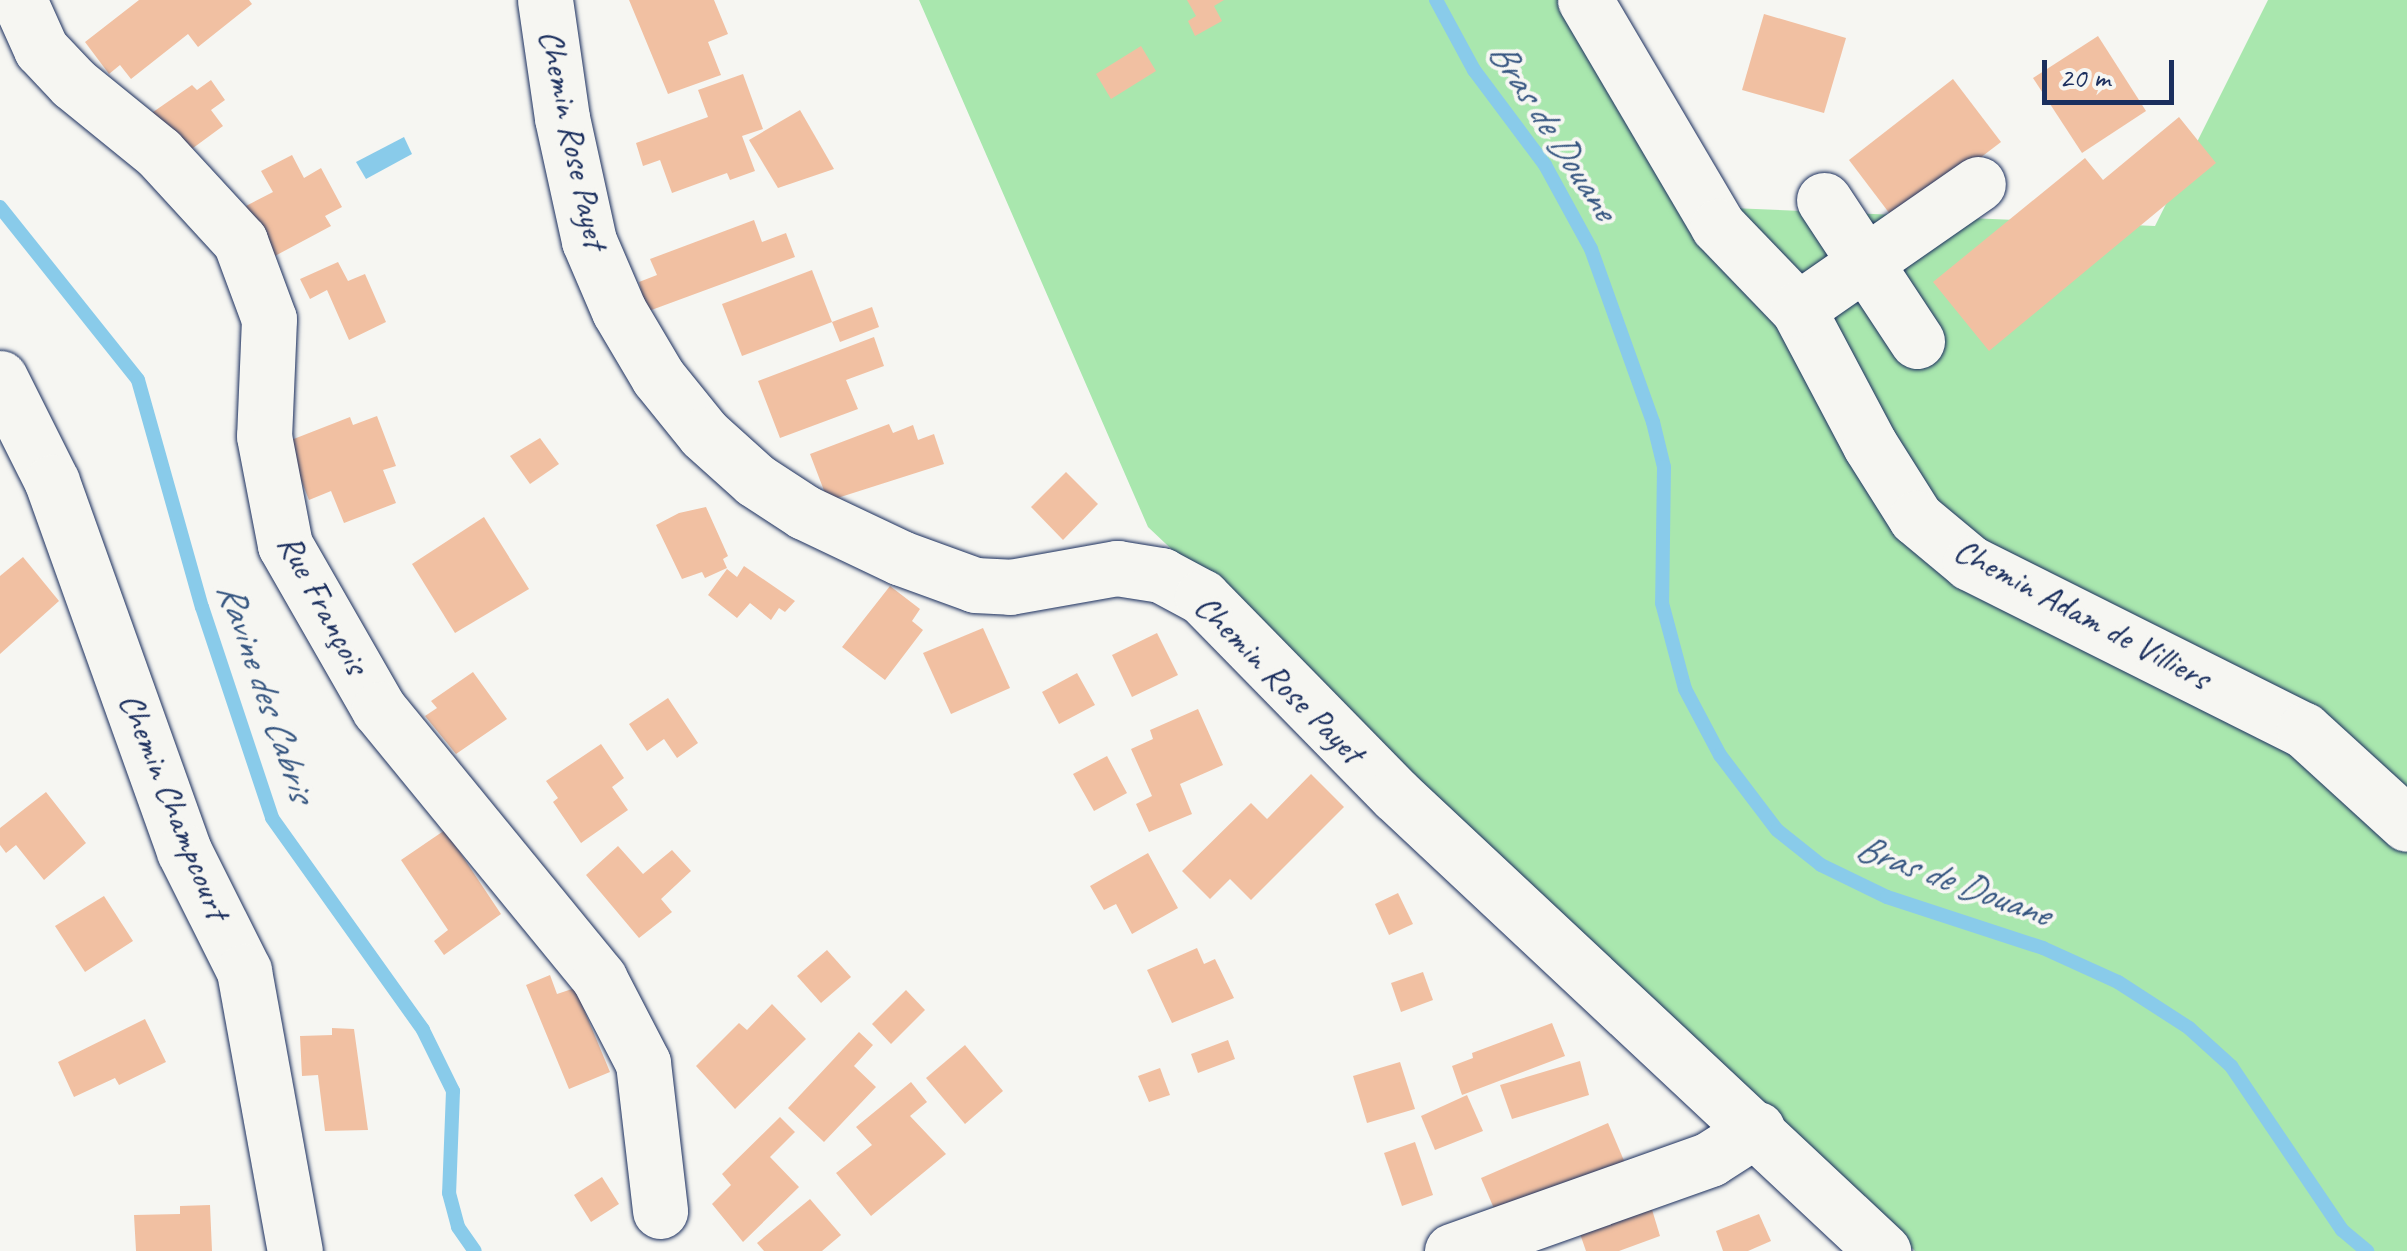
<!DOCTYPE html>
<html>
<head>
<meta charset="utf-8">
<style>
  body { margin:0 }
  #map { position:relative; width:2407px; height:1251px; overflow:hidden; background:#f6f6f2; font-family:Caveat,sans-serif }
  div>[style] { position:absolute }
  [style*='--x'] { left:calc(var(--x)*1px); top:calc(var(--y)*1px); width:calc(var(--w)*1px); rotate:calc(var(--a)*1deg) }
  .green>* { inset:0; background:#a9e7ae }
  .water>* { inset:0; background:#89cbea }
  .stream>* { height:14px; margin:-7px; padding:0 7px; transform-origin:7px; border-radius:7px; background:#89cbea }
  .building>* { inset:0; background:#f1c0a2 }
  .roads { filter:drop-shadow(0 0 2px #1b2f5e) drop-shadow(0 0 2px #1b2f5e) }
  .minor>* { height:55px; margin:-27.5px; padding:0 27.5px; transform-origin:27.5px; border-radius:27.5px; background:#f6f6f2 }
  span { translate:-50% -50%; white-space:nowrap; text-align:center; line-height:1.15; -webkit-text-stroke:8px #f6f6f2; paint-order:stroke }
  .street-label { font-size:35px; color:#1b2f5e }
  .water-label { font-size:38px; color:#365681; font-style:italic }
  .scale { position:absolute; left:2042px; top:60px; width:132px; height:45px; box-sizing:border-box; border:5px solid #1b2f5e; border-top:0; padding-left:12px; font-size:30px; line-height:35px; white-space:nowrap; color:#1b2f5e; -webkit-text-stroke:8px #f6f6f2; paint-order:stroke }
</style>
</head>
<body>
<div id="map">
  <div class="green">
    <div style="clip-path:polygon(919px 0,1611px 0,1731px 208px,2155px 226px,2268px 0,2407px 0,2407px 1251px,1915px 1251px,1148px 527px)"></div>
  </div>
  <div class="water">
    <div style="clip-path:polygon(404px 137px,412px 154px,366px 179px,356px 162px)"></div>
  </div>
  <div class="stream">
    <div style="--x:1436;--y:0;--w:80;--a:61.5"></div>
    <div style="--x:1474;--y:70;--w:119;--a:53.2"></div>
    <div style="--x:1545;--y:165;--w:96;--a:61.3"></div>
    <div style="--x:1591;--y:249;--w:184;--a:70.3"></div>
    <div style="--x:1653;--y:422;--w:46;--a:76.3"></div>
    <div style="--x:1664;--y:467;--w:136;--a:90.8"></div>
    <div style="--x:1662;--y:603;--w:89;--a:75"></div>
    <div style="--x:1685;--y:689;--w:75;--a:62.1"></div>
    <div style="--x:1720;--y:755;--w:94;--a:52.8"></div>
    <div style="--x:1777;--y:830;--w:56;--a:38.5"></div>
    <div style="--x:1821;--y:865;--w:73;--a:25.9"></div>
    <div style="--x:1887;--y:897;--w:164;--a:18.1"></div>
    <div style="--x:2043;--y:948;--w:82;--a:24.4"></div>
    <div style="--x:2118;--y:982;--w:85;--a:32.9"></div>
    <div style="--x:2189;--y:1028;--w:57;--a:42.1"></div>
    <div style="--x:2231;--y:1066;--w:198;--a:55.9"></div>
    <div style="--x:2342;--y:1230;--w:33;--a:40"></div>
    <div style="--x:0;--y:207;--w:221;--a:51.4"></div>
    <div style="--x:138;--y:380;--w:236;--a:74.3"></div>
    <div style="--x:202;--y:607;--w:222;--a:71.6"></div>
    <div style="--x:272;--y:818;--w:260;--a:54.5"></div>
    <div style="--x:423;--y:1030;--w:68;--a:63.8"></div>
    <div style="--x:453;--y:1091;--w:102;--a:92.2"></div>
    <div style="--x:449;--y:1193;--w:35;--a:75"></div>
    <div style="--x:458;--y:1227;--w:29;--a:55"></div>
  </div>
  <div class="building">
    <div style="clip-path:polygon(139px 0,249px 0,252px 4px,198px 47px,188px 34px,131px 79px,120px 65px,109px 74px,85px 42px)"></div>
    <div style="clip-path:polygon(629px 0,714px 0,728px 34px,708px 42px,721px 75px,668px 94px)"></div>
    <div style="clip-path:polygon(1187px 0,1224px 0,1214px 6px,1222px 21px,1195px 36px,1188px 21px,1196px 16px)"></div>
    <div style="clip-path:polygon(1764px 14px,1846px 38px,1824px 113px,1742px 90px)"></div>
    <div style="clip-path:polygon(2098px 36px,2146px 111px,2082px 153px,2033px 78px)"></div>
    <div style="clip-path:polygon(1141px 46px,1156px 71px,1111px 99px,1096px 74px)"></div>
    <div style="clip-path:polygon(743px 74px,763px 129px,742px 136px,755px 171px,730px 180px,727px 173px,672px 193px,660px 160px,643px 166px,636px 143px,708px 117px,698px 90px)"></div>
    <div style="clip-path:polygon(1953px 79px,2001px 142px,1896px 222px,1849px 160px)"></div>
    <div style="clip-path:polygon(211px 80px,225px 100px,211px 110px,223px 126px,174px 162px,143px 119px,192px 85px,197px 90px)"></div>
    <div style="clip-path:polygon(800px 110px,834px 169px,778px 188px,749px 140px)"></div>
    <div style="clip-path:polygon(2179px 117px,2216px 163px,1989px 351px,1933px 282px,2085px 158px,2103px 180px)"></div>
    <div style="clip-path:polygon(292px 155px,304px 178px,321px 168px,342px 207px,325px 216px,331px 226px,273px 257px,246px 206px,273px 192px,261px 171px)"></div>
    <div style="clip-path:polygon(754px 220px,762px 242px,786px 233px,795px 257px,646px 312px,639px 282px,657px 275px,650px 259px)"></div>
    <div style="clip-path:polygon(338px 262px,348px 281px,365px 274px,386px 322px,349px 340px,327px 290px,310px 299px,300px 279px)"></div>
    <div style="clip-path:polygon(812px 270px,832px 322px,742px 356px,722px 304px)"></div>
    <div style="clip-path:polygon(872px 307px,879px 327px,840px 342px,832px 322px)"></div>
    <div style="clip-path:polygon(874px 337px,884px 366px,846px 380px,858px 409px,780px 438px,758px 381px)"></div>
    <div style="clip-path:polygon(377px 416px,396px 466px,383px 470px,396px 503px,344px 523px,331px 491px,309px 500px,286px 442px,350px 417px,353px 425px)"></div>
    <div style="clip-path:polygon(889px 424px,893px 433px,913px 425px,918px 440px,934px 434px,944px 464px,828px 501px,810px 454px)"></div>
    <div style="clip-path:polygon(540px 438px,559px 464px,530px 484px,510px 456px)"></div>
    <div style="clip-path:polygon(1066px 472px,1098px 504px,1063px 540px,1031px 507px)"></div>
    <div style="clip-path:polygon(706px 507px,728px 556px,723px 559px,727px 568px,705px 578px,702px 572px,682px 579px,656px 525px,679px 513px)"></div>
    <div style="clip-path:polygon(484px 517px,529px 589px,455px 633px,412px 564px)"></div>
    <div style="clip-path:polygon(23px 557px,59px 601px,0 654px,0 576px)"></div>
    <div style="clip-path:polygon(744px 566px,795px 601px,785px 612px,779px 608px,771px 620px,750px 603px,737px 618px,708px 595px,727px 569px,737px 577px)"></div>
    <div style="clip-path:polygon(890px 586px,920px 609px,912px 621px,923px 630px,885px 680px,842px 647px)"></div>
    <div style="clip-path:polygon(983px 628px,1010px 688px,951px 714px,923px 653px)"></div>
    <div style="clip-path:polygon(1157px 633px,1178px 675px,1132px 697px,1112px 655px)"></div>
    <div style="clip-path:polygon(473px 672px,507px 719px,456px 754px,425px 716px,437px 708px,431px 701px)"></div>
    <div style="clip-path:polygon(1077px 673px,1095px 705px,1059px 724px,1042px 692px)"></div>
    <div style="clip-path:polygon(668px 698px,698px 743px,677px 758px,664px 739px,647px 751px,629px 724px)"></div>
    <div style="clip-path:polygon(1198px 709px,1223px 765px,1180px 784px,1192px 814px,1149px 832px,1136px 804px,1152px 796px,1131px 749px,1153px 739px,1150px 730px)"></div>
    <div style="clip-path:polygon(601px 744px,624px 778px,612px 787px,628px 810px,581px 843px,553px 802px,558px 798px,546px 781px)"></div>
    <div style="clip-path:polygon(1107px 756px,1127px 793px,1094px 811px,1073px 774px)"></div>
    <div style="clip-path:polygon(1311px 774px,1344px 807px,1251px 900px,1230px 879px,1210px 899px,1182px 871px,1251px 803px,1267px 819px)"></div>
    <div style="clip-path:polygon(46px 792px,86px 843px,44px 880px,16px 845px,6px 853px,0 845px,0 828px)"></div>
    <div style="clip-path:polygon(445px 830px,501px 914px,444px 955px,434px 941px,448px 930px,401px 860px)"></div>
    <div style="clip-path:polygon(618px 846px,643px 874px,672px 850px,691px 871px,661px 899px,672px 912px,639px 938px,586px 875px)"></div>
    <div style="clip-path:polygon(1148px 853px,1178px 908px,1132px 934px,1116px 904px,1104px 910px,1090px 886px)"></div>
    <div style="clip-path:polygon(1398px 893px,1413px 924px,1389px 935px,1375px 904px)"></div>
    <div style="clip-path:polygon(104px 896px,133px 941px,85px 972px,55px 926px)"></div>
    <div style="clip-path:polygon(1197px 948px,1204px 964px,1215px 959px,1234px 998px,1172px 1023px,1147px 970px)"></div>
    <div style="clip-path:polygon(827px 950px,851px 977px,821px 1003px,797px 976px)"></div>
    <div style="clip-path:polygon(1423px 972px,1433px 1000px,1401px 1012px,1391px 983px)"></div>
    <div style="clip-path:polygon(550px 975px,557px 994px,575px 988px,610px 1072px,569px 1089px,526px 985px)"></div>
    <div style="clip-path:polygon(906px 990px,925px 1010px,891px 1044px,872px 1024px)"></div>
    <div style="clip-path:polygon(772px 1004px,806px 1039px,735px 1109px,696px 1066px,739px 1023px,747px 1030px)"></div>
    <div style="clip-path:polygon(145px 1019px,166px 1062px,119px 1085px,115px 1078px,74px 1097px,58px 1062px)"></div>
    <div style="clip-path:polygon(1552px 1023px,1565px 1056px,1462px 1095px,1452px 1066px,1473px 1058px,1472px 1053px)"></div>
    <div style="clip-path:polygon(332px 1028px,354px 1029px,368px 1130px,325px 1131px,318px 1075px,302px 1076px,300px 1036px,332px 1035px)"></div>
    <div style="clip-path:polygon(859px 1032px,873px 1045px,854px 1066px,876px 1087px,824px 1142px,788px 1108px)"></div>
    <div style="clip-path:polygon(1228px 1040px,1235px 1059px,1198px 1073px,1191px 1054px)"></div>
    <div style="clip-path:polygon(965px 1045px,1003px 1091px,965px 1124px,926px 1078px)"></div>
    <div style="clip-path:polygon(1580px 1061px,1589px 1095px,1512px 1119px,1500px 1085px)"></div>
    <div style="clip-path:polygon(1400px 1062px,1415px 1109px,1367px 1123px,1353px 1076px)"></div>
    <div style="clip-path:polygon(1160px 1068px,1170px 1095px,1149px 1102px,1138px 1076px)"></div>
    <div style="clip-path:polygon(911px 1082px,927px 1102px,910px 1116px,946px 1154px,871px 1216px,836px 1173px,872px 1145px,856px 1127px)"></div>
    <div style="clip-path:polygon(1467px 1095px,1483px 1131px,1435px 1150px,1421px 1116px)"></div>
    <div style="clip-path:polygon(780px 1117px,795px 1132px,770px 1157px,799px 1187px,743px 1242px,712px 1204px,731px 1185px,722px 1174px)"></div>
    <div style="clip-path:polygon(1608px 1123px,1625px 1163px,1498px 1218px,1481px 1178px)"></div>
    <div style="clip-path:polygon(1415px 1142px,1433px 1195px,1402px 1206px,1384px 1153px)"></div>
    <div style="clip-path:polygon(602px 1177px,619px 1204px,591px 1222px,574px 1195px)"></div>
    <div style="clip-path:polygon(810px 1199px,841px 1235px,822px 1251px,764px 1251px,757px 1243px)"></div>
    <div style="clip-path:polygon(1650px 1203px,1660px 1236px,1619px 1251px,1586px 1251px,1578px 1228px)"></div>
    <div style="clip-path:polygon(210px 1205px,212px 1251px,136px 1251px,134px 1215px,180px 1214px,180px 1206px)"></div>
    <div style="clip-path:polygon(1759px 1214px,1771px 1241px,1748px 1251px,1723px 1251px,1716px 1231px)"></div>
  </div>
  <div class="roads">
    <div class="minor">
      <div style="--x:19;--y:0;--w:54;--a:65.8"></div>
      <div style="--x:41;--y:49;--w:47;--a:46.7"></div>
      <div style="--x:73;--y:83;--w:111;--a:39.1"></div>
      <div style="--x:159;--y:153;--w:120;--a:47.4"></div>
      <div style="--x:240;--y:241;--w:83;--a:69.6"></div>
      <div style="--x:269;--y:319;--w:117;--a:92.4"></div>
      <div style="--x:264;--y:436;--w:111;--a:79.1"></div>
      <div style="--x:285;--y:545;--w:189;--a:60.2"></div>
      <div style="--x:379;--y:709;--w:348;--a:50.7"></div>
      <div style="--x:599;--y:978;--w:96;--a:62.6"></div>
      <div style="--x:643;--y:1063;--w:149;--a:83.4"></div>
      <div style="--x:545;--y:0;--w:119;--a:81.8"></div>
      <div style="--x:562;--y:118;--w:126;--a:77.6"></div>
      <div style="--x:589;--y:241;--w:76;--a:66.8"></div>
      <div style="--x:619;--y:311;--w:77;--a:59.4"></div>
      <div style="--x:658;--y:377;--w:73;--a:51.1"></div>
      <div style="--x:704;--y:434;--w:69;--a:42"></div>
      <div style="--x:755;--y:480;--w:59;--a:33.1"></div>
      <div style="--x:804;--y:512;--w:107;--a:25.4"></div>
      <div style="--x:901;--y:558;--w:79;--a:20"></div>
      <div style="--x:975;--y:585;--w:35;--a:3"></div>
      <div style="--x:1010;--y:587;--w:109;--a:-10.1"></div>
      <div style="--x:1117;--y:568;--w:45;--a:9"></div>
      <div style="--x:1161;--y:575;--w:47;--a:28.2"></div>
      <div style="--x:1202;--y:597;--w:276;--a:45.6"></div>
      <div style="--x:1395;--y:794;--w:669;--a:43.12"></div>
      <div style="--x:1585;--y:0;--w:262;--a:59.5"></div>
      <div style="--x:1718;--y:226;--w:115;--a:46.1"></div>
      <div style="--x:1798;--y:309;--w:154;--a:62.1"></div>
      <div style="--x:1870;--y:445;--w:86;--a:57.8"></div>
      <div style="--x:1916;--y:518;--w:70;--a:39.8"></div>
      <div style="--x:1970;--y:563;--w:373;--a:26.6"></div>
      <div style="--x:2304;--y:730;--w:139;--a:42.4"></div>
      <div style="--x:1824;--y:200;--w:169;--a:56.6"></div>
      <div style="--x:1798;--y:309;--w:219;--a:-34.8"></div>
      <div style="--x:0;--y:378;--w:116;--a:63.4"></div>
      <div style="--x:52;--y:482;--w:392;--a:70.3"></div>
      <div style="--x:184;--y:851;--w:134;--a:63.4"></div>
      <div style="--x:244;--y:971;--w:285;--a:79.7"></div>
      <div style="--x:1452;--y:1251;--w:274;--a:-19.6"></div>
      <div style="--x:1710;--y:1159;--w:56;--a:-32.6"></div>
    </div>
  </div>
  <div class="street-label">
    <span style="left:573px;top:139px;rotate:78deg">Chemin Rose Payet</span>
    <span style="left:323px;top:604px;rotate:62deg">Rue François</span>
    <span style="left:2082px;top:614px;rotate:28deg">Chemin Adam de Villiers</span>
    <span style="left:1279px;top:679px;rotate:45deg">Chemin Rose Payet</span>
    <span style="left:174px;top:806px;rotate:68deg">Chemin Champcourt</span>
  </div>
  <div class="water-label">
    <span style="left:1553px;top:130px;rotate:57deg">Bras de Douane</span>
    <span style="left:266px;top:691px;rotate:71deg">Ravine des Cabris</span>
    <span style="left:1953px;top:880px;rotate:20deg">Bras de Douane</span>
  </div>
  <div class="scale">20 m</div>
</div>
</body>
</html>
